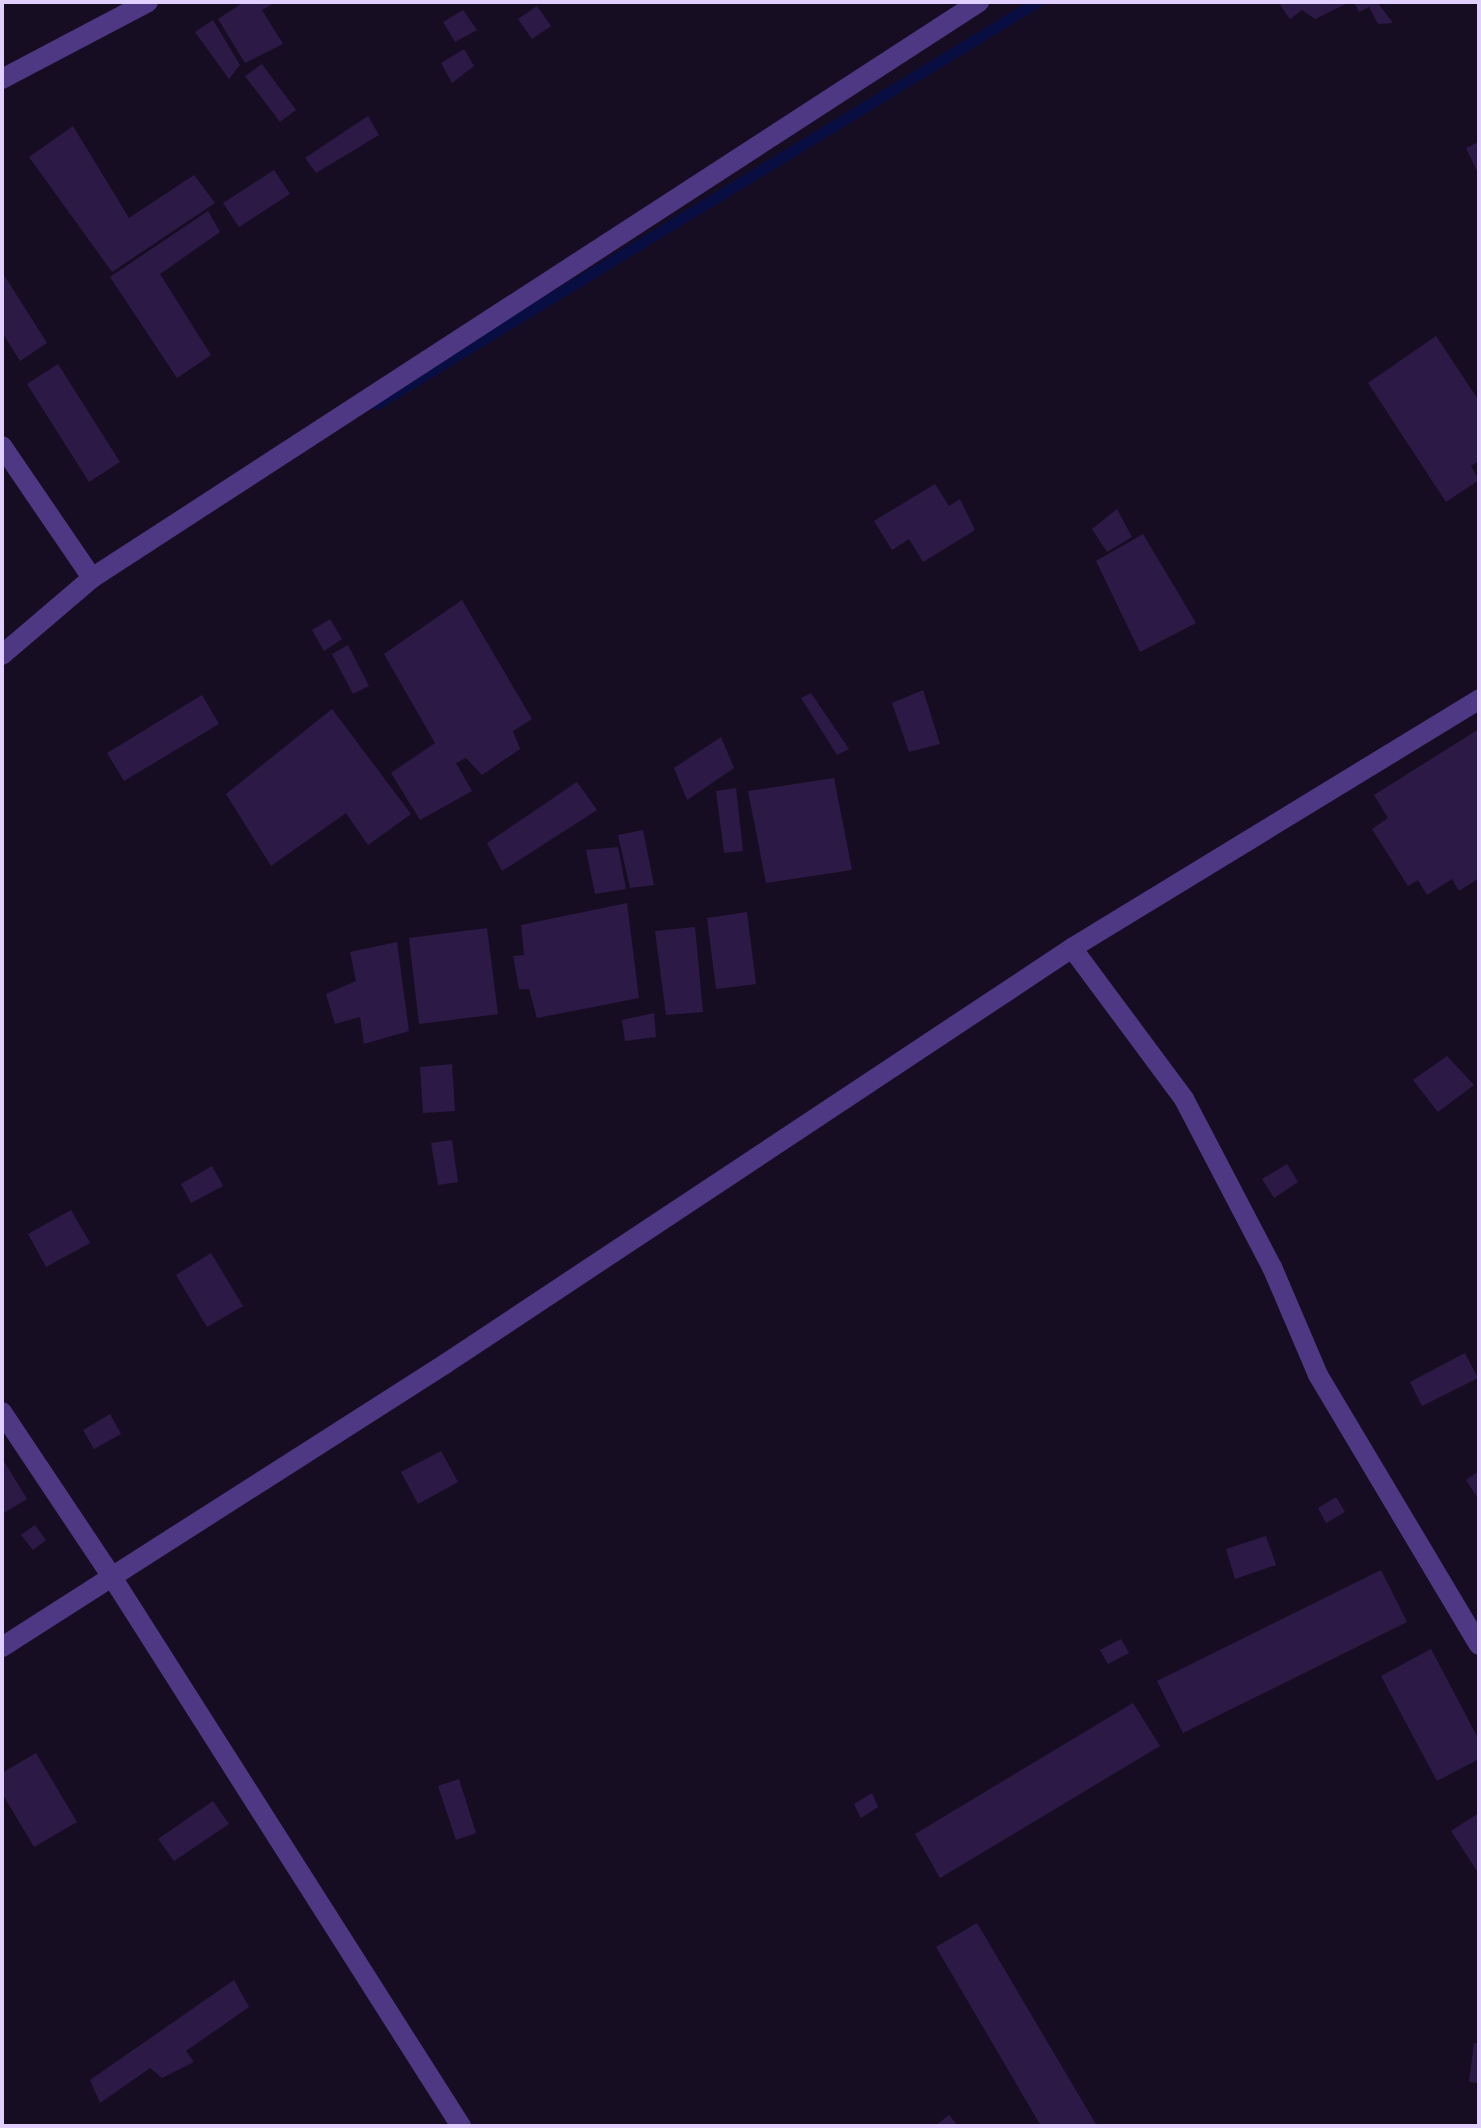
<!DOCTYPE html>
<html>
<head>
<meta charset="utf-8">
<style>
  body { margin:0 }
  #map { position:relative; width:1481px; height:2128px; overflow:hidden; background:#170d23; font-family:"Titillium Web",sans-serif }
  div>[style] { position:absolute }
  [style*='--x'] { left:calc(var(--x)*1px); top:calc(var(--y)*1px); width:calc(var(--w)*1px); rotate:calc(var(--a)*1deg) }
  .stream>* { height:11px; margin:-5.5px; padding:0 5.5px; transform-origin:5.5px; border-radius:5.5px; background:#080e41 }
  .building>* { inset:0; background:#2d1945 }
  .minor>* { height:20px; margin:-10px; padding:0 10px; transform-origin:10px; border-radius:10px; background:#4e3783 }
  span { translate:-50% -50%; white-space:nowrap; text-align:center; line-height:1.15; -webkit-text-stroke:6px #170d23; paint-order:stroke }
  .frame { position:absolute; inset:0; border:4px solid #e1cfff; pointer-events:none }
</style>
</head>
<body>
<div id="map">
  <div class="stream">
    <div style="--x:377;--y:404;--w:773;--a:-31.35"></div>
  </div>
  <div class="building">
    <div style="clip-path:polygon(244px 2px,276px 2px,262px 10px,283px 44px,245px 63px,218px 19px)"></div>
    <div style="clip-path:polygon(1284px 2px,1350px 2px,1315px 19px,1302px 10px,1290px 19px,1280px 5px)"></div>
    <div style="clip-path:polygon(1354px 2px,1377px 2px,1393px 23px,1378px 24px,1369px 7px,1359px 12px)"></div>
    <div style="clip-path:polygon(537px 6px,551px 26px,532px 39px,518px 19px)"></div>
    <div style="clip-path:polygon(463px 10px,477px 30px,455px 42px,443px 22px)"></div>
    <div style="clip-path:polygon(213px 20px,240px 65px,229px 79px,195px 32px)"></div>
    <div style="clip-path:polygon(464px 49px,474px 66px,452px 83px,441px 63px)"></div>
    <div style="clip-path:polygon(262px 64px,296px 110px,280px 122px,245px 76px)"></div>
    <div style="clip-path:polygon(368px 116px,379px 135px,316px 173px,305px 158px)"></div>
    <div style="clip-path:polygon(73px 126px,129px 218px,194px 175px,215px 203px,112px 272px,29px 157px)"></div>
    <div style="clip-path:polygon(1479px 142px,1479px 175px,1466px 148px)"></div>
    <div style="clip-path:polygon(274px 170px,290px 194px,239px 227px,223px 203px)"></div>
    <div style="clip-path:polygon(208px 211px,220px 232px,160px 274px,211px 355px,177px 378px,110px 277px)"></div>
    <div style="clip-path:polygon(2px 272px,47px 343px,20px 361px,2px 332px)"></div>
    <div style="clip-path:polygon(1436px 336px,1479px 401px,1479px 461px,1471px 466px,1479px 480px,1446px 502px,1368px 383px)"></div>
    <div style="clip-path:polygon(58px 364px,120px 462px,89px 482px,27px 384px)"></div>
    <div style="clip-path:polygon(935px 484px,949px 506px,960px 499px,975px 530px,923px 562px,909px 539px,892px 550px,874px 521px)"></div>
    <div style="clip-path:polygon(1117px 509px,1132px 537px,1107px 552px,1092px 529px)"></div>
    <div style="clip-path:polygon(1143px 534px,1196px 623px,1140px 652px,1096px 561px)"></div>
    <div style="clip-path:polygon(462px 600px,532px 719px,513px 731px,520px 749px,482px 775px,466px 758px,456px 763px,472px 791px,420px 820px,391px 773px,435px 743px,384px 654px)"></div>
    <div style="clip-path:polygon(330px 619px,342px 639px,324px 651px,312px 630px)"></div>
    <div style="clip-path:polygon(348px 645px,369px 686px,353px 694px,332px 654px)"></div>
    <div style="clip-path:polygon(923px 690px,940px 744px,909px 752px,892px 703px)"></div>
    <div style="clip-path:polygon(811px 693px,849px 749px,837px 755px,801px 698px)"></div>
    <div style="clip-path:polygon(202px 695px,219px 724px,124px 781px,107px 753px)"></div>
    <div style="clip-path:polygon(332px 709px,411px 814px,368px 845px,346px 813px,271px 866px,226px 794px)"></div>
    <div style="clip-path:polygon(1479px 729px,1479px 878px,1459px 891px,1452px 879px,1427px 895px,1418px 880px,1408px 886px,1372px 829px,1388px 818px,1374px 795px)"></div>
    <div style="clip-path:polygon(721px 737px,734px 768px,687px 800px,674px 768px)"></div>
    <div style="clip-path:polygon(834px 778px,852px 870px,766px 883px,748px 791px)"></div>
    <div style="clip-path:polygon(577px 782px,597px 810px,502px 871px,487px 843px)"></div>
    <div style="clip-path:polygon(736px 788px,743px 851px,724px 853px,716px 791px)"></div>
    <div style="clip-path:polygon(643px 830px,654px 885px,630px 888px,618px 835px)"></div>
    <div style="clip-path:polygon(618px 847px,626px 889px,595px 894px,586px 850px)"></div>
    <div style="clip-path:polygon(627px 903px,639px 998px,537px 1018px,529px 989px,519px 989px,513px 956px,524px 955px,521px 925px)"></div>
    <div style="clip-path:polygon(747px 912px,756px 984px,716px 989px,707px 918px)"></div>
    <div style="clip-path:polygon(695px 927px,703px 1012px,666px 1015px,655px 931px)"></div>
    <div style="clip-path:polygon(487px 928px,498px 1014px,419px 1024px,409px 938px)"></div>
    <div style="clip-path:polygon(397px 942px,409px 1031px,364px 1044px,360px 1017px,335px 1024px,326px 994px,356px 981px,350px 952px)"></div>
    <div style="clip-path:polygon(654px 1013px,656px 1037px,625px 1041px,622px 1020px)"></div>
    <div style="clip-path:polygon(1447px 1056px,1474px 1085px,1438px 1112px,1413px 1080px)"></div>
    <div style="clip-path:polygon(452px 1064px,455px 1111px,423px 1113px,420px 1067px)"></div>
    <div style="clip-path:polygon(452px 1140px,458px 1182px,438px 1185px,431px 1143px)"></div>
    <div style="clip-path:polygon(1287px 1164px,1298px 1182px,1274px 1198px,1262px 1179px)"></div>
    <div style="clip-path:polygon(212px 1166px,223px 1186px,191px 1203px,181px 1184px)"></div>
    <div style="clip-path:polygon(71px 1210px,90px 1243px,46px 1267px,28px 1234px)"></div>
    <div style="clip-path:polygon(211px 1253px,243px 1306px,207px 1327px,176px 1275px)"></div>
    <div style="clip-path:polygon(1465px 1353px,1478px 1378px,1422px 1406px,1410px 1382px)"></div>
    <div style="clip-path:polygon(110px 1414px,121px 1434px,94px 1449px,83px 1430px)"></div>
    <div style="clip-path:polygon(441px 1451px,458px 1482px,418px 1504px,401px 1472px)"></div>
    <div style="clip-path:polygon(2px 1458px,27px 1499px,2px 1514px)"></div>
    <div style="clip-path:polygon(1479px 1471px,1479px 1500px,1466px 1480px)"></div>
    <div style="clip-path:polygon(1336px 1497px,1345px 1512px,1326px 1523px,1318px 1508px)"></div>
    <div style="clip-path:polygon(35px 1525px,46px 1540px,33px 1550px,21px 1535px)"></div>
    <div style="clip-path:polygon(1266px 1536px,1276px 1565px,1235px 1579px,1226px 1549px)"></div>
    <div style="clip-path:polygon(1381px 1570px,1407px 1622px,1183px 1733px,1157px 1681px)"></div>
    <div style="clip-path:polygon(1121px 1639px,1129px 1653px,1108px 1664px,1100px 1650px)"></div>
    <div style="clip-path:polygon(1431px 1649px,1479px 1740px,1479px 1759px,1437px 1781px,1381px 1676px)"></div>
    <div style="clip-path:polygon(1133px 1703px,1160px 1746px,940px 1878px,915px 1834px)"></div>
    <div style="clip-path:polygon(36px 1753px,77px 1822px,34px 1847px,2px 1793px,2px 1773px)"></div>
    <div style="clip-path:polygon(459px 1779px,476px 1833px,456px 1840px,438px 1786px)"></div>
    <div style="clip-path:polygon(872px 1793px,878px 1807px,861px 1818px,854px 1804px)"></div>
    <div style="clip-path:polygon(213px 1801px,229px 1824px,174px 1861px,158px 1839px)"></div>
    <div style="clip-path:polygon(1479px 1813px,1479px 1874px,1451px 1831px)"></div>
    <div style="clip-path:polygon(977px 1923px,1097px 2126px,1041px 2126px,936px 1947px)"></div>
    <div style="clip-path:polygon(234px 1980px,249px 2007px,186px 2051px,194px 2062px,162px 2078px,150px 2068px,100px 2103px,90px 2080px)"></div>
    <div style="clip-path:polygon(1474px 2043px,1479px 2044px,1479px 2083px,1469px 2082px)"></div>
    <div style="clip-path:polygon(949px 2115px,958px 2126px,935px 2126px)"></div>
  </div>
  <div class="minor">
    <div style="--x:2;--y:79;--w:165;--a:-27.8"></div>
    <div style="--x:2;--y:446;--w:160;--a:55.7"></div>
    <div style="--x:2;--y:655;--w:118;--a:-40.5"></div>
    <div style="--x:92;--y:578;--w:1058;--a:-33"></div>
    <div style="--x:1072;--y:948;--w:188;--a:53.4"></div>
    <div style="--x:1184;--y:1099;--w:190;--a:62.4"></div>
    <div style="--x:1272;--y:1267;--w:117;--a:66.9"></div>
    <div style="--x:1318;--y:1375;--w:314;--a:59.2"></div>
    <div style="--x:2;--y:1412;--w:198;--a:56.3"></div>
    <div style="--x:112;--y:1577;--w:651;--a:57.56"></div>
    <div style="--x:2;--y:1647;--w:526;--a:-32.57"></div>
    <div style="--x:445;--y:1364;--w:752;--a:-33.56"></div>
    <div style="--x:1072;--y:948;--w:477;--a:-31.4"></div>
  </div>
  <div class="frame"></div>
</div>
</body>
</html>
